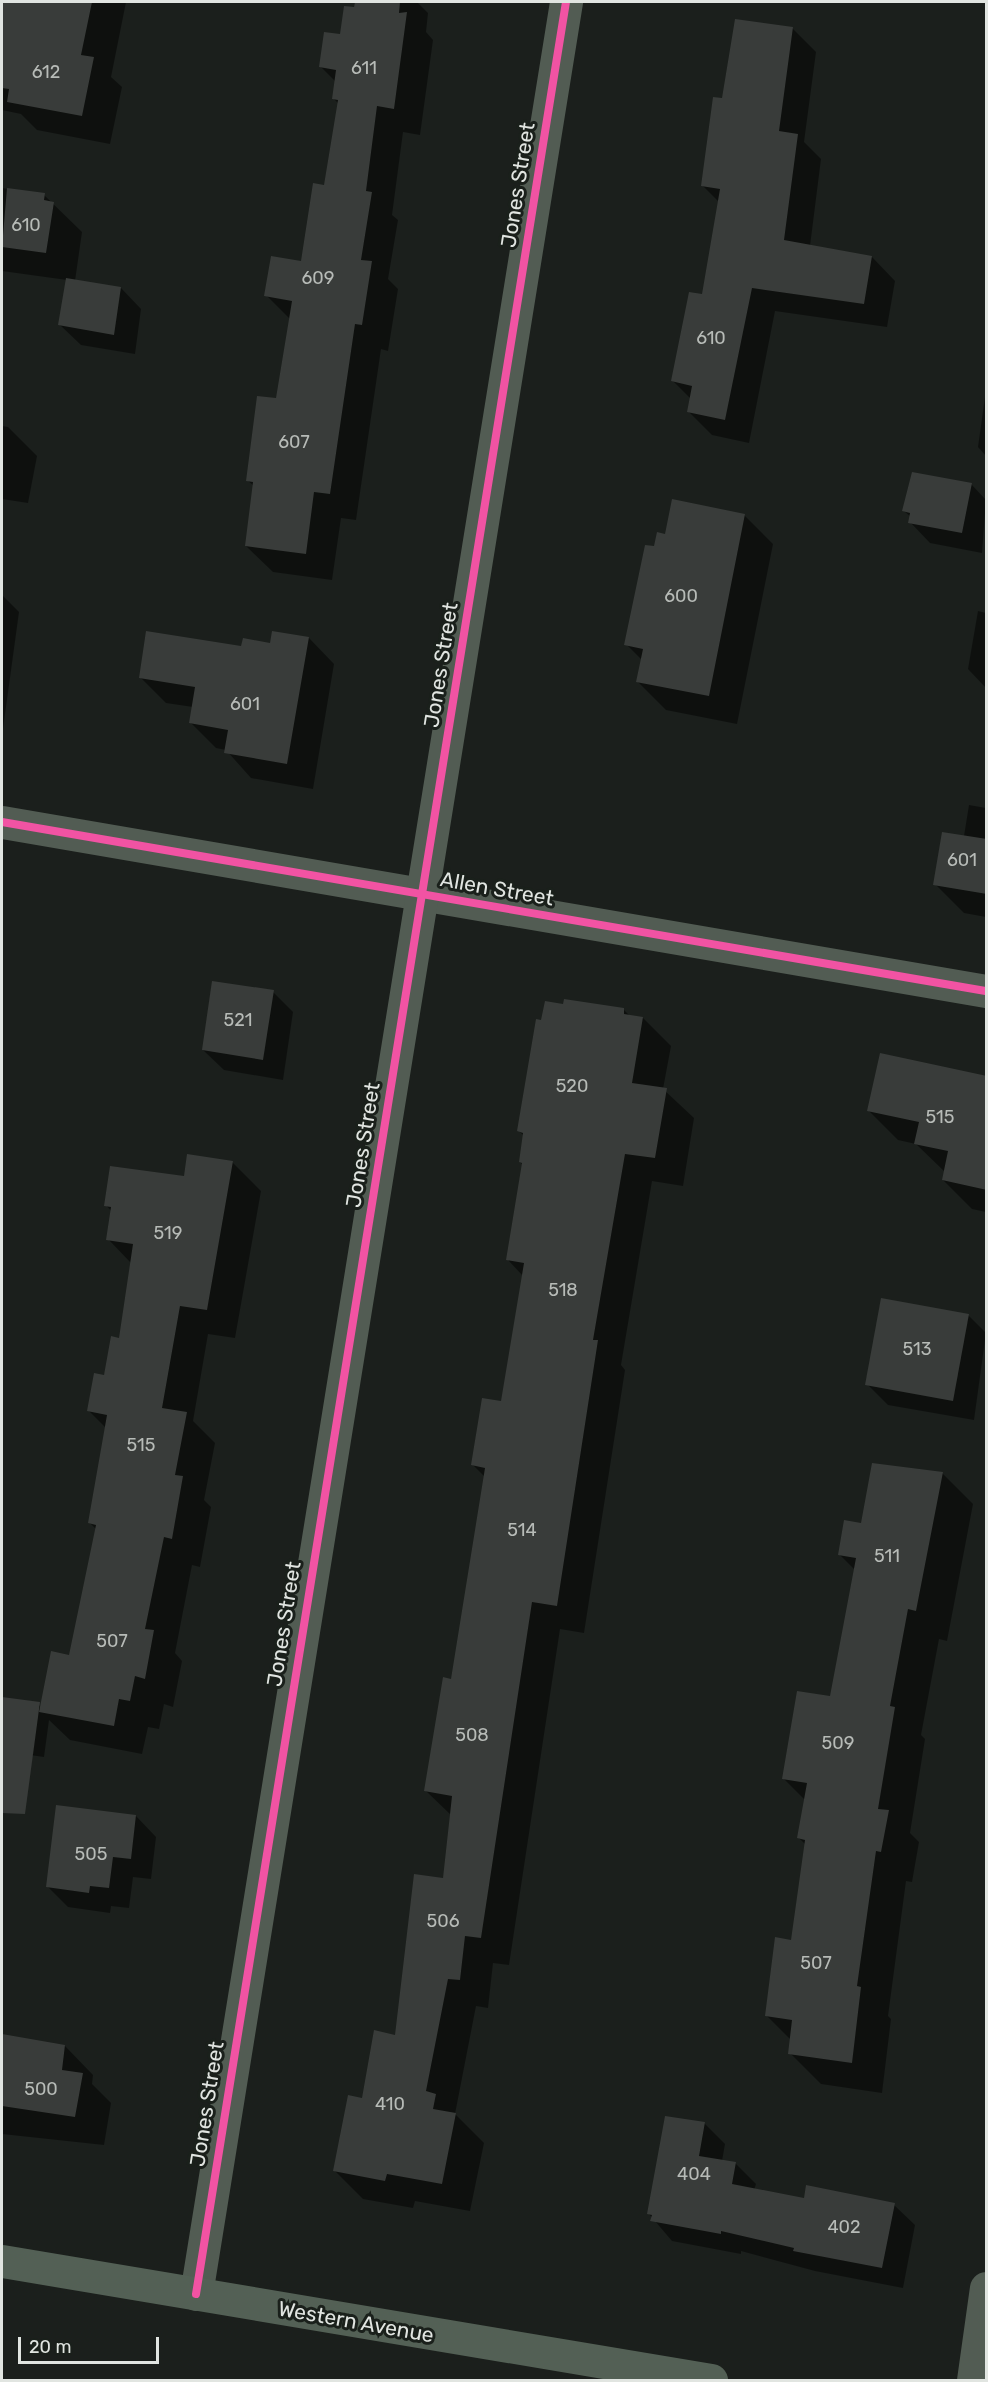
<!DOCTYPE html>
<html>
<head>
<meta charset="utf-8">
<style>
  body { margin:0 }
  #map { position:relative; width:988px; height:2382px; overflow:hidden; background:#1b1f1c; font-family:Rubik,sans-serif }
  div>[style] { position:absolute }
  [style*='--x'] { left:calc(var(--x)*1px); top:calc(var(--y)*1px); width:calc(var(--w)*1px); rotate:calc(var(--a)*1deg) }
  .shadow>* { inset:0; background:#0007 }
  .building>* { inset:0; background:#393c3a }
  .street>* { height:33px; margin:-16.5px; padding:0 16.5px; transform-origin:16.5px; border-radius:16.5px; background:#525c53 }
  .secondary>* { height:33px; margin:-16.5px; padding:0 16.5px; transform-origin:16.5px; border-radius:16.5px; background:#536055 }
  .cycleway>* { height:8px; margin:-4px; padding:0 4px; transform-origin:4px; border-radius:4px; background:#f153a3 }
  span { translate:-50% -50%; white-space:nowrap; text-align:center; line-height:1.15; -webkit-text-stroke:6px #1a201b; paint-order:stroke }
  .number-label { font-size:18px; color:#b7bbb7 }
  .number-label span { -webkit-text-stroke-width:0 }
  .street-label { font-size:21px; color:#e1e5e1 }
  .frame { position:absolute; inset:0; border:3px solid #e1e5e1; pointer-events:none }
  .scale { position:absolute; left:18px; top:2337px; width:141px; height:27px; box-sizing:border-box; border:3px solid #e1e5e1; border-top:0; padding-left:8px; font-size:18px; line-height:21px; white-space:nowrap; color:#e1e5e1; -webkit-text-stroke:4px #1a201b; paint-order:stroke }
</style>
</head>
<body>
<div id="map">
  <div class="shadow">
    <div style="clip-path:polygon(2px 2px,126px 2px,111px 77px,122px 87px,110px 144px,37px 130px,21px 114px,2px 110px)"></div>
    <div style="clip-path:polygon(356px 2px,417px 2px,428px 13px,426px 32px,433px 40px,420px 135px,403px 132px,392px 215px,398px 220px,388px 279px,398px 289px,388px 351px,381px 349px,356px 520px,341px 518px,332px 580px,273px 572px,246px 546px,254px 486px,247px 480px,277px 400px,291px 320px,266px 295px,302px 263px,326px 187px,339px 104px,334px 99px,336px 82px,320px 66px,341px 36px)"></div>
    <div style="clip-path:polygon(792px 28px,816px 52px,804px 142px,821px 159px,810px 246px,872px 257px,895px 281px,887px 327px,775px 311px,749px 443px,712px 435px,688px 411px,691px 399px,673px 381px,703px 296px,719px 202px,703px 186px,723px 99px)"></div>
    <div style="clip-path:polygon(2px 188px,44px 195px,82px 232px,75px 281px,121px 288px,141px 309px,135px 354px,81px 345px,60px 325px,67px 280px,2px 271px)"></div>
    <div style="clip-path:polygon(986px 390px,986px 456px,978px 447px)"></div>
    <div style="clip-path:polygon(2px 426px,8px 427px,37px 456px,28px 503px,2px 499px)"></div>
    <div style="clip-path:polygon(971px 484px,986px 500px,982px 553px,930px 543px,910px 522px,911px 517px,904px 511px)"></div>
    <div style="clip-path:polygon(744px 515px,773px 544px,737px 724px,666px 710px,637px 681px,642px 660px,626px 644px,655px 548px,666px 536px)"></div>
    <div style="clip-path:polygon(2px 595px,19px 612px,2px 736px)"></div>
    <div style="clip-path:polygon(978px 611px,986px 613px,986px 688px,968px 669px)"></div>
    <div style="clip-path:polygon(309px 638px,334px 664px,313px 789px,251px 778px,226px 750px,216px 748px,190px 722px,193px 707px,166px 703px,140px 677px,243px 648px)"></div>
    <div style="clip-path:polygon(969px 805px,986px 808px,986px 917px,964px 913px,935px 884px,964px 836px)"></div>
    <div style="clip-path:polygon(273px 992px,293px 1012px,283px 1080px,224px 1070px,203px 1050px)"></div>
    <div style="clip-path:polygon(624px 1010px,630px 1016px,643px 1018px,671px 1046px,663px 1089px,694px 1118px,683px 1186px,652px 1181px,621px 1365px,625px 1370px,584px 1633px,560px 1629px,509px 1965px,493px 1963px,488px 2008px,476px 2006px,455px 2114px,484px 2143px,470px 2211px,415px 2201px,413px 2208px,363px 2199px,335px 2171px,363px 2100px,397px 2036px,444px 1880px,452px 1816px,426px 1791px,452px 1681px,485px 1477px,473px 1465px,502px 1403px,523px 1276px,507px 1259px,523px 1165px,520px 1162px,524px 1136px,519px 1131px)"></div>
    <div style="clip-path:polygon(986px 1077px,986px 1212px,972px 1209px,943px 1180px,945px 1172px,916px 1144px,898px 1140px,869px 1111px)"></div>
    <div style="clip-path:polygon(232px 1162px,261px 1191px,235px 1338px,208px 1334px,193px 1421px,215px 1443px,204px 1500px,211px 1507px,200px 1567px,192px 1565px,175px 1653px,182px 1661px,173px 1707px,164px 1704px,159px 1729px,148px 1727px,142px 1754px,70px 1740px,49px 1720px,44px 1757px,2px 1751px,2px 1698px,42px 1706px,70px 1656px,96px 1529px,90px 1523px,106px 1428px,88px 1410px,120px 1340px,131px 1263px,108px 1239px,112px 1212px,106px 1205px)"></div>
    <div style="clip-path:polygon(968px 1315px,986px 1333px,974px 1420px,888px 1405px,867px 1384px)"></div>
    <div style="clip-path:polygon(942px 1473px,973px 1504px,947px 1641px,939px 1639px,921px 1735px,925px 1739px,910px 1833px,919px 1842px,912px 1882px,906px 1881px,888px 2016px,891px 2019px,882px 2093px,821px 2084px,790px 2053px,791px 2040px,766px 2015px,792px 1942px,806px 1845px,799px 1838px,805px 1800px,783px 1778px,832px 1698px,855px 1570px,839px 1554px,862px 1525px)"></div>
    <div style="clip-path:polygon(136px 1816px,156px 1837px,151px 1879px,133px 1877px,129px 1908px,111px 1906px,110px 1913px,68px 1907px,47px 1886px)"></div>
    <div style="clip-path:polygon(2px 2036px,65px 2046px,93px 2075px,92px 2084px,111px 2103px,104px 2145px,2px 2134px)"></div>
    <div style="clip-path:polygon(704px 2123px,725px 2144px,722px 2161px,735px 2163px,756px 2184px,754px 2190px,805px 2200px,894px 2205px,915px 2225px,903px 2288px,815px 2271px,741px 2251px,741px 2254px,672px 2241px,649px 2214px)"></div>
  </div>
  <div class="building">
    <div style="clip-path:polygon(2px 2px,92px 2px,81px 55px,94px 57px,82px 116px,7px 102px,9px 89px,2px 88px)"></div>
    <div style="clip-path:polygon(355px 2px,400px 2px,399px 13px,407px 12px,394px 109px,377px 106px,366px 191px,372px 192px,361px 260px,372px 261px,362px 325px,355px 324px,330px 494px,314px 492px,306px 554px,245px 546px,253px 482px,246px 481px,257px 396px,276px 398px,292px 301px,264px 296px,271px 256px,301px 261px,313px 183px,324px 185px,338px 100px,332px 99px,336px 70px,319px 67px,324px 32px,340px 34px,344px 6px,354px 7px)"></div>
    <div style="clip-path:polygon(735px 19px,793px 27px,779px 131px,798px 134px,784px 240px,872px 256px,864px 304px,752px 288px,725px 420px,687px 412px,692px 386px,671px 381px,689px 292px,702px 294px,720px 189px,701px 186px,713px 97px,722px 98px)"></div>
    <div style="clip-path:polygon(7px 188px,45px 193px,44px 200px,54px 202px,46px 253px,2px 247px)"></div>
    <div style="clip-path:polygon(66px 278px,121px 287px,114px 335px,58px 325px)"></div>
    <div style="clip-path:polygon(912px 472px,972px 483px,962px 533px,908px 523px,910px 513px,902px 511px)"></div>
    <div style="clip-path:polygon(672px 499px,745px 514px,709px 696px,636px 682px,643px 649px,624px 645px,645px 545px,654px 546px,657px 532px,665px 534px)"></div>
    <div style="clip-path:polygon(146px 631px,241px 646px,243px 638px,270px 643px,272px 631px,309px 637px,287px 764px,224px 753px,228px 730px,189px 723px,195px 687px,139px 678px)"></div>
    <div style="clip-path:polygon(942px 832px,987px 839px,987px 894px,933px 885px)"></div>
    <div style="clip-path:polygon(212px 981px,274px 990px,263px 1060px,202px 1050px)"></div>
    <div style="clip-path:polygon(564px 999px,624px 1008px,624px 1014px,643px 1017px,632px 1083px,667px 1088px,655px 1158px,625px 1154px,593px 1340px,598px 1340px,557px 1606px,532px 1602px,481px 1938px,465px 1936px,460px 1980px,448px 1979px,426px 2091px,436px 2094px,433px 2109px,456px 2113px,442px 2184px,387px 2174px,385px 2181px,333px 2171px,348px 2095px,362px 2098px,374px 2030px,395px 2035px,414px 1874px,443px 1878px,452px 1796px,424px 1791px,443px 1677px,451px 1679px,485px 1468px,471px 1465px,482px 1398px,501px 1401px,524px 1263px,506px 1260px,522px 1163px,519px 1162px,523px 1133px,517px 1131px,536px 1019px,541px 1020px,545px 1001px,563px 1004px)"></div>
    <div style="clip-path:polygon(880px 1053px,987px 1076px,987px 1190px,942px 1180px,948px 1151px,914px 1144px,919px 1122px,867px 1111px)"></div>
    <div style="clip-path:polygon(187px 1154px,233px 1161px,207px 1310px,180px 1306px,162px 1408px,187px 1412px,175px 1475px,183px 1476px,172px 1539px,164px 1537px,145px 1629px,154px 1630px,145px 1679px,135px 1676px,130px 1701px,119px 1699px,114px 1726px,39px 1712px,51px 1651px,69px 1655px,96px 1525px,88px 1523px,107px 1415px,87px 1411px,94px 1373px,104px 1375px,111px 1336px,119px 1338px,133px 1244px,106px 1240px,111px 1207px,104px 1206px,110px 1166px,184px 1176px)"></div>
    <div style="clip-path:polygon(881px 1298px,969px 1314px,953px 1401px,865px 1385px)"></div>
    <div style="clip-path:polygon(872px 1463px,943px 1472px,916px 1611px,908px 1609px,890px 1706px,895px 1707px,878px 1809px,889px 1810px,881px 1852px,876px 1851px,857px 1986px,861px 1987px,852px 2063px,788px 2054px,792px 2020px,765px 2016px,775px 1937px,791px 1940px,805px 1840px,797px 1838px,807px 1783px,782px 1779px,797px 1691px,830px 1696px,856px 1558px,838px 1555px,844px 1520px,861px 1523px)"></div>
    <div style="clip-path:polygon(2px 1697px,40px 1702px,25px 1814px,2px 1813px)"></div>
    <div style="clip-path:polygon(56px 1805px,136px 1815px,131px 1859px,113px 1857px,109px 1888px,90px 1886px,89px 1893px,46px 1887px)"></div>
    <div style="clip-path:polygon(2px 2034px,65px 2045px,62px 2070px,83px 2073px,75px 2117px,2px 2106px)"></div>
    <div style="clip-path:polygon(665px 2116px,705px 2122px,699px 2156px,736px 2162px,732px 2184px,804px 2198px,806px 2185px,895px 2203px,882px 2268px,793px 2251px,794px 2248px,721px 2231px,721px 2234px,650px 2221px,652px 2215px,647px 2214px)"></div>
  </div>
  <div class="street">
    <div style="--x:2;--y:822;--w:998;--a:9.75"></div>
    <div style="--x:196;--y:2294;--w:2322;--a:-80.83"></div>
    <div style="--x:973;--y:2380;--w:93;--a:-82"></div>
  </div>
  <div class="secondary">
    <div style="--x:2;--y:2261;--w:719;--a:9.53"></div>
  </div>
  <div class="cycleway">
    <div style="--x:2;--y:822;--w:998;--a:9.75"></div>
    <div style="--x:196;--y:2294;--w:2322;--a:-80.83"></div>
  </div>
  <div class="number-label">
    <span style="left:364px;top:68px">611</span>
    <span style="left:46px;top:72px">612</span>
    <span style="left:26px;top:225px">610</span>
    <span style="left:318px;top:278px">609</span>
    <span style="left:711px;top:338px">610</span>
    <span style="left:294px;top:442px">607</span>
    <span style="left:681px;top:596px">600</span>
    <span style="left:245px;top:704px">601</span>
    <span style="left:962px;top:860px">601</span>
    <span style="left:238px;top:1020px">521</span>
    <span style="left:572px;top:1086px">520</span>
    <span style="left:940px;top:1117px">515</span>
    <span style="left:168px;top:1233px">519</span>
    <span style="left:563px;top:1290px">518</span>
    <span style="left:917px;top:1349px">513</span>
    <span style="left:141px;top:1445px">515</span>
    <span style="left:522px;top:1530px">514</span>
    <span style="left:887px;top:1556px">511</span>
    <span style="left:112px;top:1641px">507</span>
    <span style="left:472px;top:1735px">508</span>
    <span style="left:838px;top:1743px">509</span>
    <span style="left:91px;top:1854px">505</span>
    <span style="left:443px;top:1921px">506</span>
    <span style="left:816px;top:1963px">507</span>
    <span style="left:41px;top:2089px">500</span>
    <span style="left:390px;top:2104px">410</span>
    <span style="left:694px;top:2174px">404</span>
    <span style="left:844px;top:2227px">402</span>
  </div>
  <div class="street-label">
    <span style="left:518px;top:185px;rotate:-81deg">Jones Street</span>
    <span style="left:441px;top:665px;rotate:-81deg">Jones Street</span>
    <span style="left:497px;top:889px;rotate:10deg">Allen Street</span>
    <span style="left:363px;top:1145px;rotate:-81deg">Jones Street</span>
    <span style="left:284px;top:1624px;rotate:-81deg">Jones Street</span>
    <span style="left:207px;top:2104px;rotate:-81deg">Jones Street</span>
    <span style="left:356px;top:2322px;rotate:10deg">Western Avenue</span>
  </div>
  <div class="frame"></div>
  <div class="scale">20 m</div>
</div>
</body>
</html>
